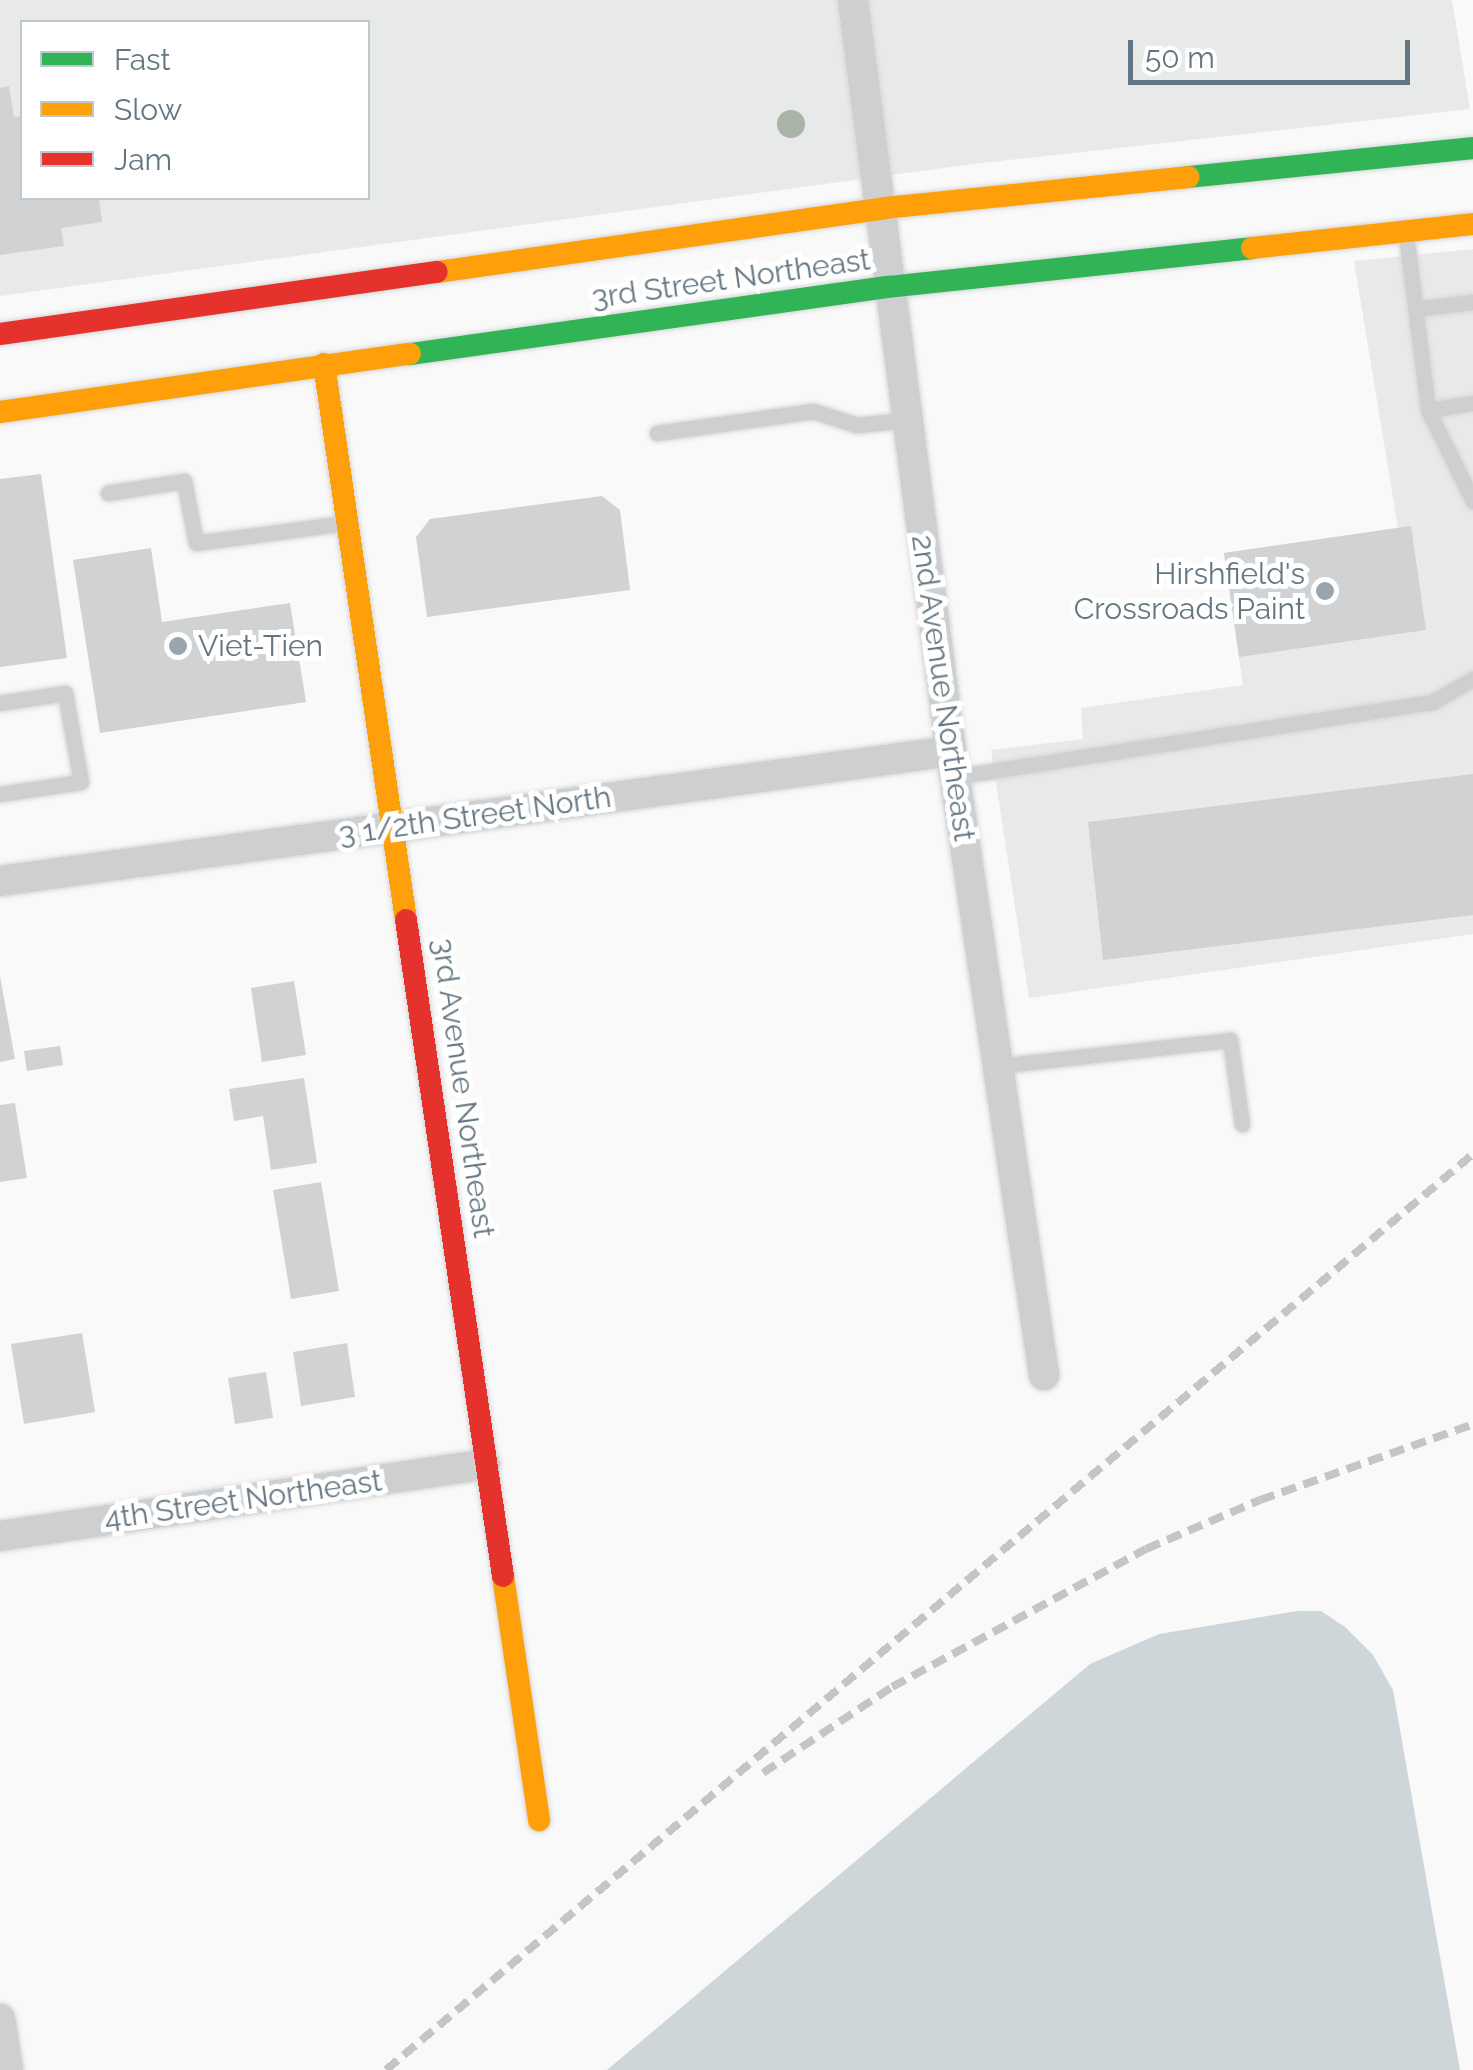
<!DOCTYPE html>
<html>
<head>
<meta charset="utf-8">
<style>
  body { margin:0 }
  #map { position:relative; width:1473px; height:2070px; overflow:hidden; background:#f9f9f9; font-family:Raleway,sans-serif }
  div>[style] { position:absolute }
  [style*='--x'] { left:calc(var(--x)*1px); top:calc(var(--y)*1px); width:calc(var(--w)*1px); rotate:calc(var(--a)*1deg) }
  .built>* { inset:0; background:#e8e9e9 }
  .water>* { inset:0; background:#ced6d9 }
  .building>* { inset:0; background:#d0d2d3 }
  .roads { filter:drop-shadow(0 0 2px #d5d6d7) drop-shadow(0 0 2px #d5d6d7) }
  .lane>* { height:15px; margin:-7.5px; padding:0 7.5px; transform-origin:7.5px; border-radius:7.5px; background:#cecfd0 }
  .street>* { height:30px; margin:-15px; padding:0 15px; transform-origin:15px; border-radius:15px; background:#cecfd0 }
  .fast>* { height:22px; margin:-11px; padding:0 11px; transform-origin:11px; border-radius:11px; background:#30b455 }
  .slow>* { height:22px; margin:-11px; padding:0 11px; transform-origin:11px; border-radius:11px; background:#ff9f0a }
  .jam>* { height:22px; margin:-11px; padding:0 11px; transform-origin:11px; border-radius:11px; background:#e5322d }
  .rail>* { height:8px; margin-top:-4px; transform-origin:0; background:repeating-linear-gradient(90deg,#c3c5c6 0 15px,transparent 0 23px) }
  .trees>* { width:28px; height:28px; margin:-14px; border-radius:50%; background:#a9b3a7 }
  .dots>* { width:28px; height:28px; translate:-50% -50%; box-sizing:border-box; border:5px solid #fff; border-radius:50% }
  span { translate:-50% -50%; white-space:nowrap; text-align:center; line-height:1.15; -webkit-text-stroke:10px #fff; paint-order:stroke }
  .street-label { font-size:30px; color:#657683 }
  .poi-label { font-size:30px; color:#657683 }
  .right { translate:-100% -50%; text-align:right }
  .left { translate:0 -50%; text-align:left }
  .legend { position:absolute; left:20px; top:20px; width:350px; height:180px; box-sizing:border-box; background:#fff; border:2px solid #c1c8cd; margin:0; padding:12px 18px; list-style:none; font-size:30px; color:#657683 }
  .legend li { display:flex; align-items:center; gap:20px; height:50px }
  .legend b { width:50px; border:2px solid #c1c8cd }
  .scale { position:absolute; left:1128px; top:40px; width:282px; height:45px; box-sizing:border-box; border:5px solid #657683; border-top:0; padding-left:12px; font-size:30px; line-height:35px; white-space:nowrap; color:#657683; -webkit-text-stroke:8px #fff; paint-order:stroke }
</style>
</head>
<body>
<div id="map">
  <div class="built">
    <div style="clip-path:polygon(evenodd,0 0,1452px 0,1470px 109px,973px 164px,0 296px,0 0,22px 22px,368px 22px,368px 198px,22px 198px,22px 22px)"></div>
    <div style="clip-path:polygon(1473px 249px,1473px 934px,1029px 998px,991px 750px,1083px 739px,1081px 708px,1243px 685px,1224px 553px,1398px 528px,1354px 261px)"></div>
  </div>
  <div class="water">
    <div style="clip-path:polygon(1297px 1611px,1321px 1611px,1345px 1627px,1373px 1655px,1393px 1690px,1460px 2070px,607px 2070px,1090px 1664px,1159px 1634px)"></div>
  </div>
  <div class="building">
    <div style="clip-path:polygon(9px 86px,14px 117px,22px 116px,22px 198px,99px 198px,102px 222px,61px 228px,64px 246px,0 255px,0 88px)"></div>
    <div style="clip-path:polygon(41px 474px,67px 658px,0 667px,0 479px)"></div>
    <div style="clip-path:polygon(602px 496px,620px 510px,630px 590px,427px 617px,416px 537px,430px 519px)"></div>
    <div style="clip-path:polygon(1411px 526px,1426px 630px,1239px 657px,1224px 553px)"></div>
    <div style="clip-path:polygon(151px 548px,162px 622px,290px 603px,306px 702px,100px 733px,73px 560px)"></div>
    <div style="clip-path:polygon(1473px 774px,1473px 915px,1103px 960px,1088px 822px)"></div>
    <div style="clip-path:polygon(0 976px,15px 1059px,0 1062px)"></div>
    <div style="clip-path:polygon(294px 981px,306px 1055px,262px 1062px,251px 988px)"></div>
    <div style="clip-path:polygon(60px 1046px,63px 1065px,27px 1071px,24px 1051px)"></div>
    <div style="clip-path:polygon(304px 1078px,317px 1163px,271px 1170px,263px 1116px,234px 1121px,229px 1089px)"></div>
    <div style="clip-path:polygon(15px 1103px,27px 1178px,0 1182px,0 1105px)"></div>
    <div style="clip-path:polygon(321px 1182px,339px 1291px,291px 1299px,273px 1190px)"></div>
    <div style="clip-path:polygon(82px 1333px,95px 1412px,24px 1424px,11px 1344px)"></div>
    <div style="clip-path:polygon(347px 1343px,355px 1397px,301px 1406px,293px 1352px)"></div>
    <div style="clip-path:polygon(266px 1372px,273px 1418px,235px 1424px,228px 1378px)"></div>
  </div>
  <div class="roads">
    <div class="lane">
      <div style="--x:1406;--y:235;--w:176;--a:82.8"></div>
      <div style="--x:1428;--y:410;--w:102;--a:63.7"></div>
      <div style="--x:1415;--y:309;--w:58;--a:-6.9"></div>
      <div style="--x:1428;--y:410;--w:46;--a:-8.8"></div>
      <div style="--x:657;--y:433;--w:158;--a:-8"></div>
      <div style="--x:813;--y:411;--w:46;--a:17.7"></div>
      <div style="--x:857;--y:425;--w:49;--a:-5.8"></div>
      <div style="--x:108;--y:493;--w:77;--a:-9"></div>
      <div style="--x:184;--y:481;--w:63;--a:79"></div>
      <div style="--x:196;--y:543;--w:150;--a:-7.6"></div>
      <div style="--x:0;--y:703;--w:66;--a:-8.7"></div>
      <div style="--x:65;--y:693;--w:90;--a:79.8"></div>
      <div style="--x:81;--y:782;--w:82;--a:171.6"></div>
      <div style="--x:954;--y:777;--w:484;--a:-8.9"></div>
      <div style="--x:1432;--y:702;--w:47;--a:-29.3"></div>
      <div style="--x:997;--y:1066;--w:234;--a:-6.4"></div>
      <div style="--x:1230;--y:1040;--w:85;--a:81.9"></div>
    </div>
    <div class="street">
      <div style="--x:853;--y:0;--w:757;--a:82.57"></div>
      <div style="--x:951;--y:751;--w:631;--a:81.52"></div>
      <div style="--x:0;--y:881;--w:960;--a:-7.78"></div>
      <div style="--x:0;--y:1536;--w:490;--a:-8.4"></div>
      <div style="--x:0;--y:2019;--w:52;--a:81.1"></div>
    </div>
    <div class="fast">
      <div style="--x:1188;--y:177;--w:286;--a:-5.8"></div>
      <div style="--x:410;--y:354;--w:483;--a:-8"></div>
      <div style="--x:888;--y:287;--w:366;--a:-6.1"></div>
    </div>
    <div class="slow">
      <div style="--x:1252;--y:248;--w:222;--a:-6.2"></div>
      <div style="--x:437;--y:272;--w:452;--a:-8.1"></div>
      <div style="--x:884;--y:208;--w:306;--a:-5.8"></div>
      <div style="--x:324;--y:364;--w:562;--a:81.61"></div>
      <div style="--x:0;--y:412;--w:414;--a:-8.1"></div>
      <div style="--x:503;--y:1576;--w:247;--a:81.6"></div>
    </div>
    <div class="jam">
      <div style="--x:0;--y:334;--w:441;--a:-8.1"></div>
      <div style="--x:406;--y:920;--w:663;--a:81.59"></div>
    </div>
  </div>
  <div class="rail">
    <div style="--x:763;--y:1773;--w:155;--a:-33.7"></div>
    <div style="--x:892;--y:1687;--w:289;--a:-28.5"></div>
    <div style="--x:1146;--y:1549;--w:124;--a:-23.3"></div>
    <div style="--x:1260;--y:1500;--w:226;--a:-19.6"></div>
    <div style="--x:386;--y:2070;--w:1421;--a:-40.12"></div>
  </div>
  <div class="trees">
    <div style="left:791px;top:124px"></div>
  </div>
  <div class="dots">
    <div style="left:1325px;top:591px;background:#99a4ac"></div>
    <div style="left:178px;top:646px;background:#99a4ac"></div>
  </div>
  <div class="street-label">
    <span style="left:731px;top:279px;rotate:-8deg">3rd Street Northeast</span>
    <span style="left:943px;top:688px;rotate:82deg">2nd Avenue Northeast</span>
    <span style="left:475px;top:816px;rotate:-8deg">3 1/2th Street North</span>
    <span style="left:463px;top:1088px;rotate:82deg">3rd Avenue Northeast</span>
    <span style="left:243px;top:1500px;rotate:-8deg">4th Street Northeast</span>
  </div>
  <div class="poi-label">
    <span class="right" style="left:1305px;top:591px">Hirshfield's<br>Crossroads Paint</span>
    <span class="left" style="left:198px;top:646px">Viet-Tien</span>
  </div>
  <ul class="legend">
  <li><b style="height:12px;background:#30b455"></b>Fast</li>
  <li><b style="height:12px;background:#ff9f0a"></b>Slow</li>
  <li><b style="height:12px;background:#e5322d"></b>Jam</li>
  </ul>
  <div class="scale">50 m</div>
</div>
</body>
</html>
